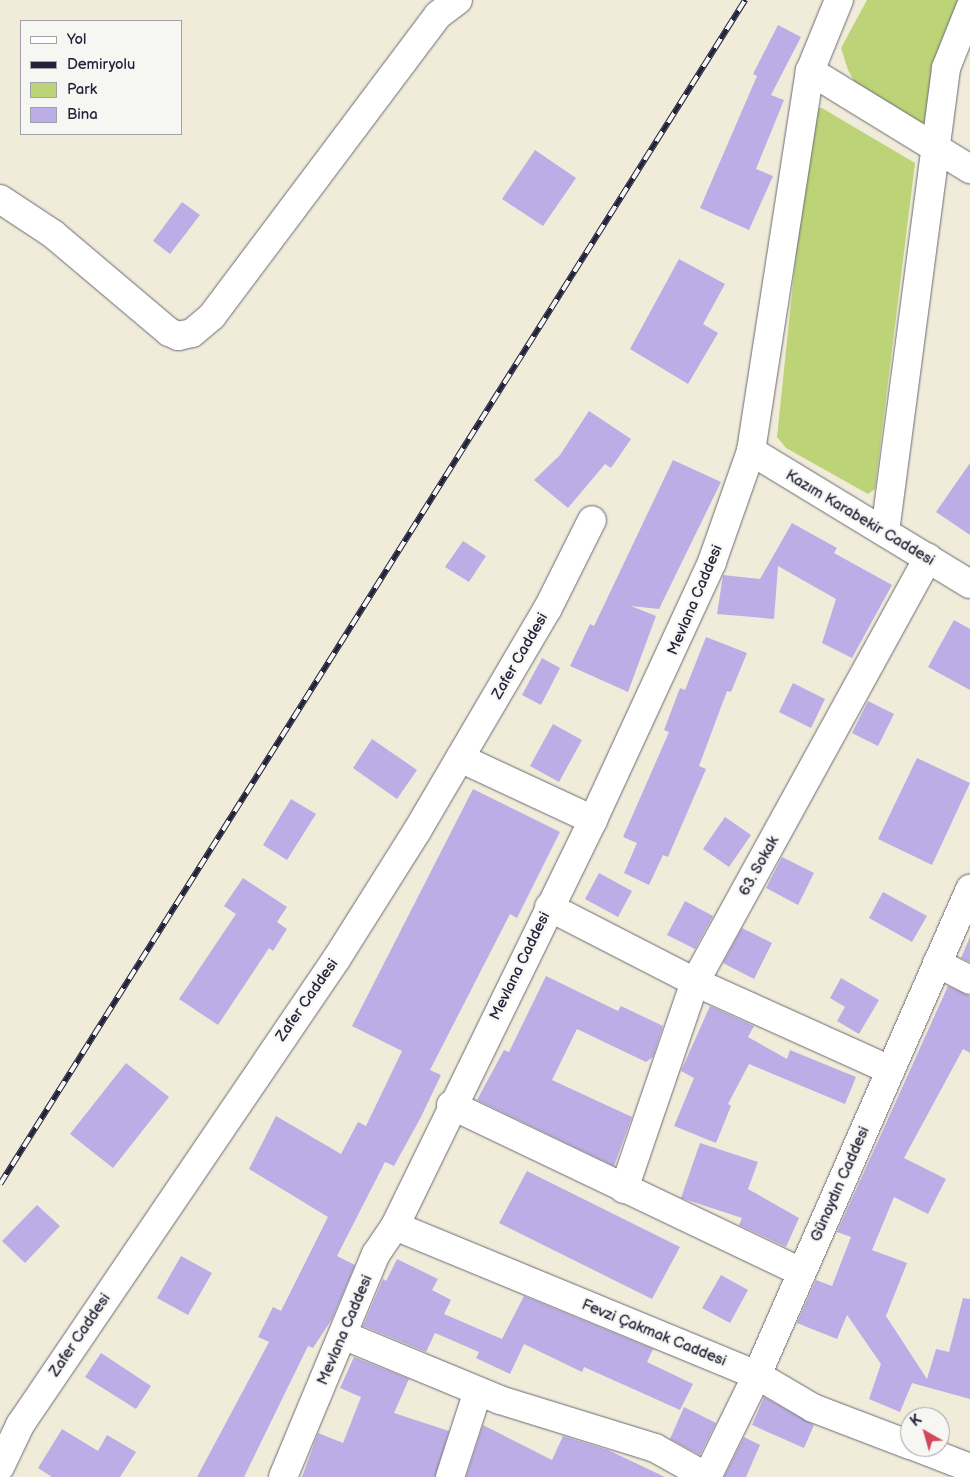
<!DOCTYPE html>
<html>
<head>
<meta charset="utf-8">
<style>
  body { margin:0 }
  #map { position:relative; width:970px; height:1477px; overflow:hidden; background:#f1ecda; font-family:"Balsamiq Sans",sans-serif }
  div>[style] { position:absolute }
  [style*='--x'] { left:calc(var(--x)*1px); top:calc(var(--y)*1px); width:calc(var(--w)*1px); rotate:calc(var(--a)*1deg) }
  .green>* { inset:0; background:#bdd377 }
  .building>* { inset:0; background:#bdade6 }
  .roads { filter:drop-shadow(0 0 1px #6a6973) drop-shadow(0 0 1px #6a6973) }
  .minor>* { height:28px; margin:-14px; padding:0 14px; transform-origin:14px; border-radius:14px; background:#fff }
  .rail>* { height:5.5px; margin-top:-2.75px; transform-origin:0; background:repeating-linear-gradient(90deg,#f6f6f2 0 11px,#22223b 0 22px); box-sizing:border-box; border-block:1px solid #22223b }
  span { translate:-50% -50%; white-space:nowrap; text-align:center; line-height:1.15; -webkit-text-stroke:4.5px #f6f6f2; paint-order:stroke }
  .street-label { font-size:15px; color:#22223b }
  .legend { position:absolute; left:20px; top:20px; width:162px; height:115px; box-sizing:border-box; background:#f6f6f2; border:1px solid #a1a1a9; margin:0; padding:6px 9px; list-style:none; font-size:15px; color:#22223b }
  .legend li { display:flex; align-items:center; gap:10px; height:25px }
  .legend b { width:25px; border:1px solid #a1a1a9 }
  .north { position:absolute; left:900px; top:1407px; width:50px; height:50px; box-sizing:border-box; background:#f6f6f2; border:1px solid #a1a1a9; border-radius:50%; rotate:322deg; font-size:14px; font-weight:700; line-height:20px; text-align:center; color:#22223b }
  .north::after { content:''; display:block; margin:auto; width:18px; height:22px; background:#d1495b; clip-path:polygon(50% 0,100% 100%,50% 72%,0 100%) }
</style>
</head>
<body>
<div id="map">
  <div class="green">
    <div style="clip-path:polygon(867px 0,969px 0,929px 122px,918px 123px,854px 81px,848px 70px,841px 48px)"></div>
    <div style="clip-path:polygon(822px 108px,915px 163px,875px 489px,868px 494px,786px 448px,777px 437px,811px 109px)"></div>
  </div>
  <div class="building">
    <div style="clip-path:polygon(778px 25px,801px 37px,771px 95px,784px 100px,756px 169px,773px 176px,749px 230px,700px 208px,757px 76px,753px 74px)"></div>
    <div style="clip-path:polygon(535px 150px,576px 178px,543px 226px,502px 199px)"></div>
    <div style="clip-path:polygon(182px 202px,200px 215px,170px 254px,153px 241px)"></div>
    <div style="clip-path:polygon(679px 259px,725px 284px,703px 324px,718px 333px,688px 384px,630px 349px)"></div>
    <div style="clip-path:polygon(589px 411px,631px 439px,611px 468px,605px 464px,568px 508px,534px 480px,560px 455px)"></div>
    <div style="clip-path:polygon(673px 460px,721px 482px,659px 609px,631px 606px,656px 616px,628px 692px,570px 666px,590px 624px,594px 626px)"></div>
    <div style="clip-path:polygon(970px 463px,970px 535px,936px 512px)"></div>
    <div style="clip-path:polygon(792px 523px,837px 548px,834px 553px,892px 585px,852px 658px,822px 643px,836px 599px,778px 566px,774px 619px,717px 614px,723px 575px,760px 579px)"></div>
    <div style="clip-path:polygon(463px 541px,486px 556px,469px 582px,445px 567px)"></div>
    <div style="clip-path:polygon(954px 620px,970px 629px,970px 690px,928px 667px)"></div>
    <div style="clip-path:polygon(706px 637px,747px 653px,731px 692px,727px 691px,699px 766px,706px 769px,668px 857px,663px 855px,649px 885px,624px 873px,637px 843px,623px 837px,669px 732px,664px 730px,680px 688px,685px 690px)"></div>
    <div style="clip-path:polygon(542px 658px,560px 668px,541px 705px,522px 695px)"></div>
    <div style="clip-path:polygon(793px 683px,825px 699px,811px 728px,779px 712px)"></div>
    <div style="clip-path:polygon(868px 701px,894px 714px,878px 746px,852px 733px)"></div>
    <div style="clip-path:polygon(553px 724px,582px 740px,559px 782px,530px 766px)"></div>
    <div style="clip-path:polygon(372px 739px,417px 770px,397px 799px,353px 768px)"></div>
    <div style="clip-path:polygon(917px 758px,970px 783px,932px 865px,878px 839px)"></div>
    <div style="clip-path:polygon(473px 789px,560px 832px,517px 918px,510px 914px,430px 1070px,441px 1075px,421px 1117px,394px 1166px,385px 1162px,337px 1256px,355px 1265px,332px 1319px,313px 1348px,308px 1346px,244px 1477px,197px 1477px,269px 1342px,258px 1337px,273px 1307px,281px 1311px,328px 1217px,249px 1169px,276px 1116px,341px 1154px,358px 1122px,366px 1126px,402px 1051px,352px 1026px)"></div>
    <div style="clip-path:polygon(291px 799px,316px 814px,287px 860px,263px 845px)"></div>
    <div style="clip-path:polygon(725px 817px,751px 835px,729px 867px,703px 849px)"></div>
    <div style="clip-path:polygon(782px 857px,814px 873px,798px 905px,766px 888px)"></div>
    <div style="clip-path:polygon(599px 873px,632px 891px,618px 917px,585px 899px)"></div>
    <div style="clip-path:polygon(243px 878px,287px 907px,277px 922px,287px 929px,273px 951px,269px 948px,218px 1025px,179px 999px,236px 914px,224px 906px)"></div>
    <div style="clip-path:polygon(883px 892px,927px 916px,912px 942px,869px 918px)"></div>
    <div style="clip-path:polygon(685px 901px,713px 916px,695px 949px,667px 935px)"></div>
    <div style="clip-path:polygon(742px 928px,772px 943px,754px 979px,723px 963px)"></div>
    <div style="clip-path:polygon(970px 937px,970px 962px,961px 958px)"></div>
    <div style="clip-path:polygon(546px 976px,618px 1011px,621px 1006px,663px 1026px,653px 1057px,646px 1062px,577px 1029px,552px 1080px,632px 1117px,614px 1166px,477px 1100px,504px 1050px,509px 1052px)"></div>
    <div style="clip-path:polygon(841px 978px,879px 1000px,859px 1034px,837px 1021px,845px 1007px,830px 998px)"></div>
    <div style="clip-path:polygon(948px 986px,970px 996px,970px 1053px,963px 1049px,904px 1158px,946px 1179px,928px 1214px,894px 1197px,872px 1250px,907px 1263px,886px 1316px,927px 1379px,936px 1349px,949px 1352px,963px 1298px,970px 1299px,970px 1399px,912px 1383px,900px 1412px,869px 1399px,881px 1364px,847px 1315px,837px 1339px,797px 1323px,816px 1280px,832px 1286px,851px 1237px,837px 1232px)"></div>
    <div style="clip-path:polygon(710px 1006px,754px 1026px,748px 1037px,787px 1059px,790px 1050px,856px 1077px,845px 1104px,749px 1064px,728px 1104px,731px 1106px,716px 1143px,674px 1126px,694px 1078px,681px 1071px)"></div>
    <div style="clip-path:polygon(126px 1063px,169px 1097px,113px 1168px,70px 1134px)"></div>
    <div style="clip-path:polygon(700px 1143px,758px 1162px,748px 1189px,799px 1218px,786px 1247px,739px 1225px,742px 1218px,681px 1198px)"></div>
    <div style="clip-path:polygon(527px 1171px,680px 1247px,652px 1299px,499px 1223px)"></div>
    <div style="clip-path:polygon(37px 1205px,60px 1226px,25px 1263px,2px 1241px)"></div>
    <div style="clip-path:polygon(181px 1256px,212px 1273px,188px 1315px,157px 1298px)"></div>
    <div style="clip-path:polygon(397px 1259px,438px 1279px,432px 1290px,451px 1300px,444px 1314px,502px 1339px,524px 1296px,653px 1349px,647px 1362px,693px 1384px,680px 1410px,584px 1367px,582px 1372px,524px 1344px,510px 1374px,476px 1358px,479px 1352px,435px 1333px,426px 1352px,363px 1326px,383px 1279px,386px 1281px)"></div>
    <div style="clip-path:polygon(721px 1275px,748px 1290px,730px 1323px,702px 1308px)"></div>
    <div style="clip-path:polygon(101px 1353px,151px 1386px,136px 1409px,85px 1377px)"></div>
    <div style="clip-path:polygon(354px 1357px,409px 1379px,394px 1413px,449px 1431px,435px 1477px,302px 1477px,318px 1433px,343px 1443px,361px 1397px,340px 1388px)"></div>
    <div style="clip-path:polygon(764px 1397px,814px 1425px,804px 1448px,752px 1425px)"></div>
    <div style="clip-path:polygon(684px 1407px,716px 1423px,700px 1455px,670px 1439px)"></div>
    <div style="clip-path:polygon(483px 1425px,552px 1460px,563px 1436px,608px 1450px,665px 1477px,466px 1477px)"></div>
    <div style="clip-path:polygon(62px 1429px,98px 1451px,107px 1435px,136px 1452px,120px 1477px,52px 1477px,38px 1468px)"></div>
    <div style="clip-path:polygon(744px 1437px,760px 1445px,746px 1477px,724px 1477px)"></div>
  </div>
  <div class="roads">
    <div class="minor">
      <div style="--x:810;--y:71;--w:188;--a:31.5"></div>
      <div style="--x:0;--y:199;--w:64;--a:33.4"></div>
      <div style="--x:53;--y:234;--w:152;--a:40.2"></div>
      <div style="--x:169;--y:332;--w:10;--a:24"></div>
      <div style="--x:178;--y:336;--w:14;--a:-12"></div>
      <div style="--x:192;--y:333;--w:26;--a:-40"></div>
      <div style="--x:212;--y:316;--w:376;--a:-53.1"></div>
      <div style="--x:438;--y:15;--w:25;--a:-37"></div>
      <div style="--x:751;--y:451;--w:256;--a:31.3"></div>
      <div style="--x:885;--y:532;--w:468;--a:-82.5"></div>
      <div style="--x:946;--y:68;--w:65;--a:-68.2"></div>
      <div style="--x:460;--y:758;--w:147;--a:25"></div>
      <div style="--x:549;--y:907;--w:164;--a:27.2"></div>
      <div style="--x:695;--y:982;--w:214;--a:24.3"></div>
      <div style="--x:937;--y:963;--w:37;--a:27"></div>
      <div style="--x:451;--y:1105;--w:388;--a:25.5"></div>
      <div style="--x:624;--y:1189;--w:219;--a:-71.1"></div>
      <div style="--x:695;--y:982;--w:484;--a:-61.2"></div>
      <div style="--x:395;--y:1226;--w:391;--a:22.4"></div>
      <div style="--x:757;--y:1375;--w:65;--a:30.5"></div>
      <div style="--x:813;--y:1408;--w:104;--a:20.9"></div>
      <div style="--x:343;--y:1335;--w:170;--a:22.5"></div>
      <div style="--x:500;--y:1400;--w:162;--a:17.2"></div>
      <div style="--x:655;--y:1448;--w:60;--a:29.1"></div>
      <div style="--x:707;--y:1477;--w:114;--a:-63.9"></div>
      <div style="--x:757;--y:1375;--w:531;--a:-66.33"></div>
      <div style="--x:916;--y:1447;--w:58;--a:21.3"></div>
      <div style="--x:0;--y:1467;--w:47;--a:-64.5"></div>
      <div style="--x:20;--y:1425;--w:564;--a:-55.83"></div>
      <div style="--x:337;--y:958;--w:150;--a:-57.8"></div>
      <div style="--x:417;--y:831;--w:259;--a:-59.6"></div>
      <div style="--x:548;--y:608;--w:98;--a:-63.4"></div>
      <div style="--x:283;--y:1477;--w:242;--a:-67.4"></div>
      <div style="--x:376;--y:1254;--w:34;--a:-56"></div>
      <div style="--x:395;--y:1226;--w:452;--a:-64"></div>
      <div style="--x:593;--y:820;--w:284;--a:-65.2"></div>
      <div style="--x:712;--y:562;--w:118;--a:-70.6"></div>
      <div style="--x:751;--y:451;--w:385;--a:-81.2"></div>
      <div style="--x:810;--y:71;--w:77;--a:-67.8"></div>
      <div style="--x:450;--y:1477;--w:90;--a:-72"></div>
    </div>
  </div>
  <div class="rail">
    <div style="--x:0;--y:1184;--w:1399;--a:-57.82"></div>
  </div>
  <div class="street-label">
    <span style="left:860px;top:518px;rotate:31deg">Kazım Karabekir Caddesi</span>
    <span style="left:695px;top:600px;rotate:-67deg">Mevlana Caddesi</span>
    <span style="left:520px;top:656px;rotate:-60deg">Zafer Caddesi</span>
    <span style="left:759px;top:866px;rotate:-61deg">63. Sokak</span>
    <span style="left:520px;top:966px;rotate:-64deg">Mevlana Caddesi</span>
    <span style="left:307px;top:1000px;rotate:-55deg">Zafer Caddesi</span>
    <span style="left:840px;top:1184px;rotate:-66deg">Günaydın Caddesi</span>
    <span style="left:345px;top:1330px;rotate:-67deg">Mevlana Caddesi</span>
    <span style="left:654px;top:1333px;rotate:22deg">Fevzi Çakmak Caddesi</span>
    <span style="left:80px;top:1335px;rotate:-56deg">Zafer Caddesi</span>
  </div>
  <ul class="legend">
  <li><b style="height:6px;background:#fff"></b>Yol</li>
  <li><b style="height:6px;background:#22223b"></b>Demiryolu</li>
  <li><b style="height:14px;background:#bdd377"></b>Park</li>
  <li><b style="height:14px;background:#bdade6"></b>Bina</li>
  </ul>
  <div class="north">K</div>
</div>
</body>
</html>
